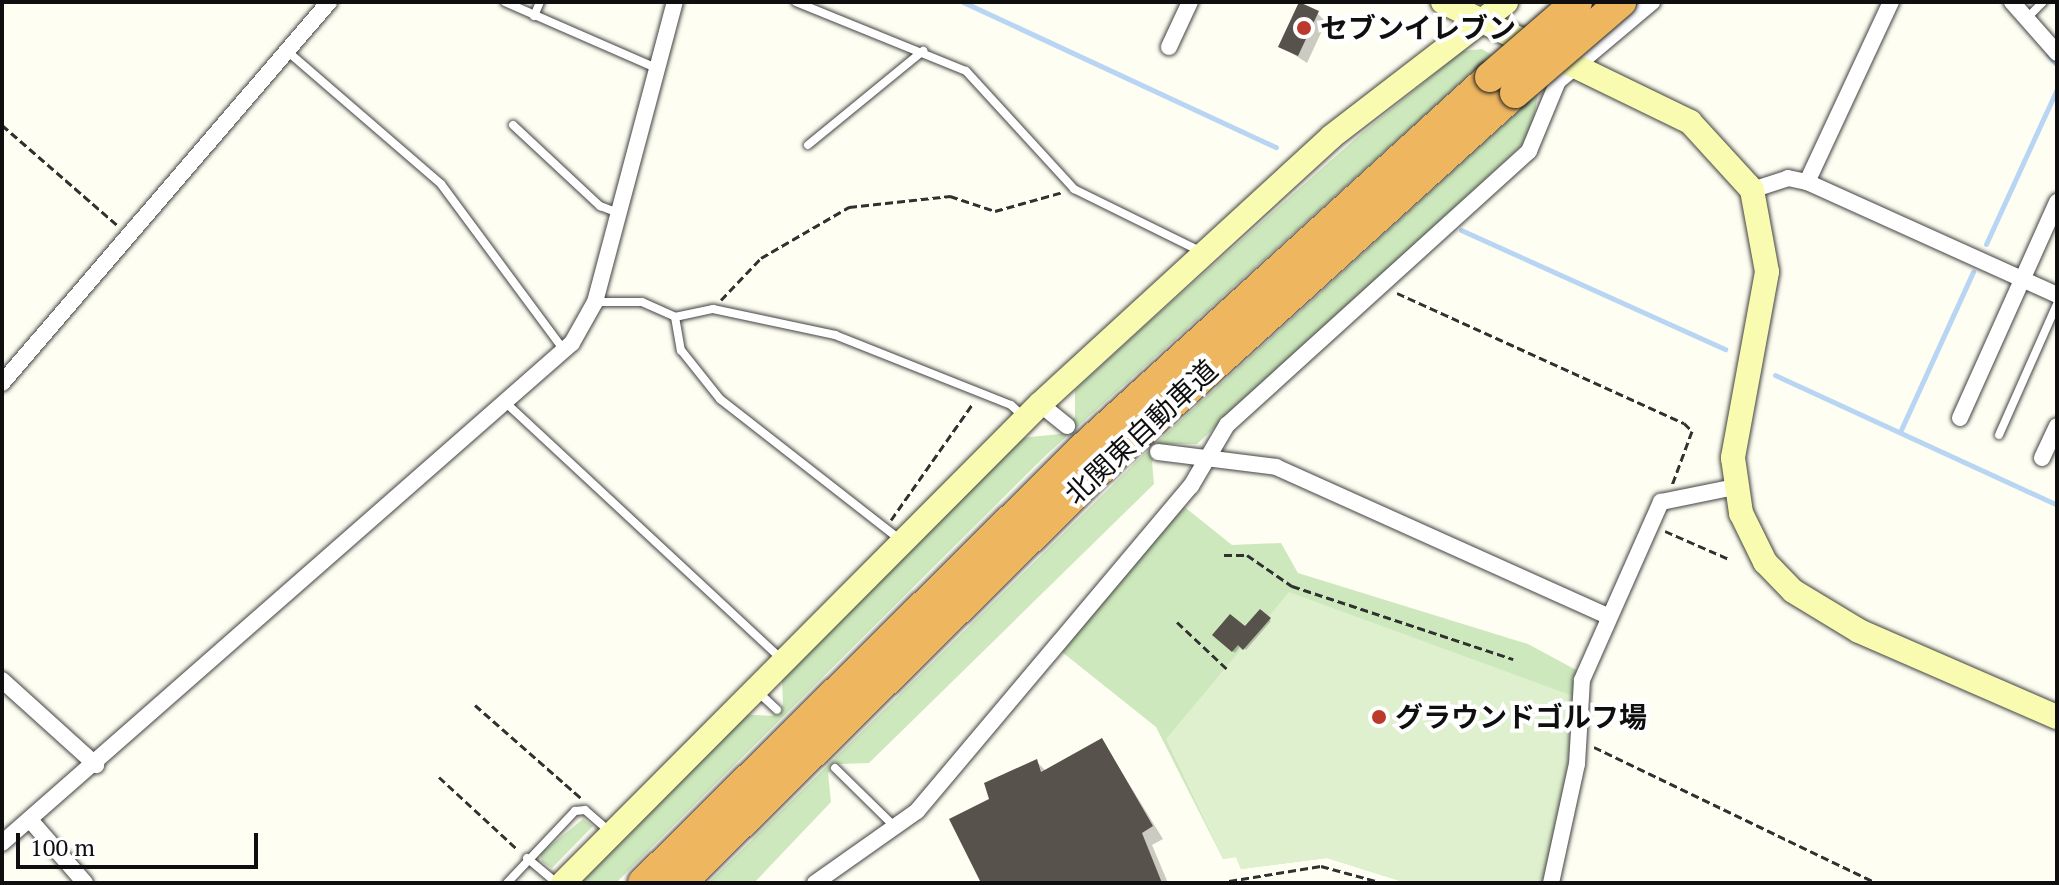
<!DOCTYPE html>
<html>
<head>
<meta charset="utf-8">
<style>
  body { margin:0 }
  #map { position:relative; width:2059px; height:885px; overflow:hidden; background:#fefef2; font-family:"PT Serif","Noto Sans JP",serif }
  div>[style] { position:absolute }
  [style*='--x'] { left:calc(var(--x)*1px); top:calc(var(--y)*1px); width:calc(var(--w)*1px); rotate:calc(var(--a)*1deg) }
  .green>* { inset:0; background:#cde8bc }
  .pitch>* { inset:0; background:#dff0ce }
  .shadow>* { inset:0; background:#0003 }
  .stream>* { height:5px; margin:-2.5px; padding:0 2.5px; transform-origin:2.5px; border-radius:2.5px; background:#b9d5f4 }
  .building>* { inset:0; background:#58524c }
  .path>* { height:3px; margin-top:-1.5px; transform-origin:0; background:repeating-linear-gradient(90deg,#313131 0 8px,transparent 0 12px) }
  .roads { filter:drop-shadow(0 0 2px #424242) drop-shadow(0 0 2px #424242) }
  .lane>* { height:8px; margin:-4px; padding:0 4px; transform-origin:4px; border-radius:4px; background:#fff }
  .street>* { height:16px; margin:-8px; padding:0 8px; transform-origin:8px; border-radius:8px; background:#fff }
  .secondary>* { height:24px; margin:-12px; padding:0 12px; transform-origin:12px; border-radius:12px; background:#f9fcb0 }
  .highway>* { height:30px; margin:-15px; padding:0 15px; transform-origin:15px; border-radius:15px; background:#efb660 }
  .bridges { filter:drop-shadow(0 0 2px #202020) drop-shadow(0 0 2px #202020) }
  .highway-bridge>* { height:30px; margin:-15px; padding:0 15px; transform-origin:15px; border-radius:15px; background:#efb660 }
  .dots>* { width:22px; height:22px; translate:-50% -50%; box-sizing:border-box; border:4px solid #fff; border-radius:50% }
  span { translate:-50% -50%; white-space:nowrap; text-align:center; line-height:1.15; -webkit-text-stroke:8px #fff; paint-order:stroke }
  .poi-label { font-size:28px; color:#0f0f0f; font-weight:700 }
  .left { translate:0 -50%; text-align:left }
  .street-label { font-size:28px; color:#0f0f0f }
  .frame { position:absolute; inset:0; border:4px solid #0f0f0f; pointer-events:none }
  .scale { position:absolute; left:16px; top:833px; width:242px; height:36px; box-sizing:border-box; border:4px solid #0f0f0f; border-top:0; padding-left:10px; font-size:24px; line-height:28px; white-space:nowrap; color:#0f0f0f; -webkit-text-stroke:6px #fff; paint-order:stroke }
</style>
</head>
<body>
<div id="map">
  <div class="green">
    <div style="clip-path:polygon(1482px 49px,1492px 55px,1046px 455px,616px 883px,580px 883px,742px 714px,772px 716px,783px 705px,782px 678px,1021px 438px,1060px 434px,1075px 417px,1075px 390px,1148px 323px,1363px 132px,1463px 51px)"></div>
    <div style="clip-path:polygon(1538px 93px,1531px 135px,1518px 149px,1197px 444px,1164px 444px,1152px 462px,1154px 484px,869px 763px,839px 764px,828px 773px,831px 802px,754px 883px,708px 883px,1142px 456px)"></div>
    <div style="clip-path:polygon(1182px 505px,1232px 545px,1281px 543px,1298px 573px,1528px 644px,1578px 671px,1572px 744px,1543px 883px,1407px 883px,1327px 858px,1241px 869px,1236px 857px,1223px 859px,1156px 727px,1062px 652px)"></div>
    <div style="clip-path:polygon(583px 819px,593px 826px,552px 868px,542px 862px,540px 854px)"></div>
  </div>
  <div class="pitch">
    <div style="clip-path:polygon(1289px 592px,1573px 696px,1572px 744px,1543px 883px,1407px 883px,1327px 858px,1241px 869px,1236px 857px,1223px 859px,1166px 739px)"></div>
  </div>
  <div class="shadow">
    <div style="clip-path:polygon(1317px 13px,1326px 22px,1307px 63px,1281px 46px)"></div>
    <div style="clip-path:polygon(1260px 612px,1271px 621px,1246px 650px,1241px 645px,1235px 653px,1215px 635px,1245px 629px)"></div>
    <div style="clip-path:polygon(1102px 740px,1163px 839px,1152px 845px,1168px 883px,983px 883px,992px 800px,1036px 761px,1046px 771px)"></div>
  </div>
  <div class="stream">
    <div style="--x:963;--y:2;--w:345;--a:24.9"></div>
    <div style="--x:2048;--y:54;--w:14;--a:51"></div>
    <div style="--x:1461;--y:230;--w:290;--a:24.3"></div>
    <div style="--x:1986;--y:244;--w:170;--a:-65.4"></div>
    <div style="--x:1775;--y:375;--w:311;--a:24.7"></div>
    <div style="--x:1900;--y:432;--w:176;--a:-65.5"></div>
  </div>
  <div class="building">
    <div style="clip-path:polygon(1299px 2px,1319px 11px,1298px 56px,1278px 47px)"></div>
    <div style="clip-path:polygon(1260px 609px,1271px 618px,1243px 650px,1238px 645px,1232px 652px,1212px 635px,1230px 614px,1245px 626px)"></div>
    <div style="clip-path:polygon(1102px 738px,1153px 826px,1142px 833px,1162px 883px,981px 883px,949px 819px,989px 799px,984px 783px,1037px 759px,1041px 772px)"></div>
  </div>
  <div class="path">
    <div style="--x:2;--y:125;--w:152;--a:41"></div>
    <div style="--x:1397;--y:293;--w:315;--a:24.4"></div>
    <div style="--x:1684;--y:423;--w:11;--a:45"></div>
    <div style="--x:1692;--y:431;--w:58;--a:110.3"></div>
    <div style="--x:721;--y:300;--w:58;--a:-46.4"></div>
    <div style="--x:761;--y:258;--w:102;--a:-30.1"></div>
    <div style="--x:849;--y:207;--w:102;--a:-6.2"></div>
    <div style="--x:950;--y:196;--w:47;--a:18.4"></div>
    <div style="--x:995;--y:211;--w:71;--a:-15.6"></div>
    <div style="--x:891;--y:520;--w:144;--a:-54.9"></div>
    <div style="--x:1665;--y:531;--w:70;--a:23.6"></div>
    <div style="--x:1224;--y:555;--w:23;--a:0"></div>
    <div style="--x:1247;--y:555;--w:55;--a:34.6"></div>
    <div style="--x:1292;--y:586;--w:233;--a:18.3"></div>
    <div style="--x:1177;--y:622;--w:69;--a:43.2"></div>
    <div style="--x:475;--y:705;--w:142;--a:41.3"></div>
    <div style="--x:1594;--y:747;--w:314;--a:25.7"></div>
    <div style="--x:439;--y:777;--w:108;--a:42.7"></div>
    <div style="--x:1229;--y:881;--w:93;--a:-9.3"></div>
    <div style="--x:1321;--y:866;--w:64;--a:15.3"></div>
  </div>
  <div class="roads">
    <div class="lane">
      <div style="--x:505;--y:2;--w:163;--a:23.6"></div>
      <div style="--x:796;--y:2;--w:183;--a:22.1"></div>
      <div style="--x:966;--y:71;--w:160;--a:47.5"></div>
      <div style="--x:1074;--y:189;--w:140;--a:26.2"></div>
      <div style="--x:534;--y:16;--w:15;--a:-67"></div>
      <div style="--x:2027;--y:18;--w:23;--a:-45"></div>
      <div style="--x:287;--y:51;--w:203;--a:40.8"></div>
      <div style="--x:441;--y:184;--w:207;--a:53.5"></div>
      <div style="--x:513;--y:125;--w:119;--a:43"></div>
      <div style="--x:600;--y:206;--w:17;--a:21"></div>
      <div style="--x:808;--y:145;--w:149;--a:-39.3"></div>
      <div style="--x:596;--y:302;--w:46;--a:0"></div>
      <div style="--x:642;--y:302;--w:36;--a:24"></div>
      <div style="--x:675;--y:317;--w:39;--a:-12"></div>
      <div style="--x:713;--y:309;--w:125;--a:12"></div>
      <div style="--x:835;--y:335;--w:189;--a:21.7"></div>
      <div style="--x:1011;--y:405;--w:18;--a:43"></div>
      <div style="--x:675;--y:317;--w:34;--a:80"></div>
      <div style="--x:681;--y:350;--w:63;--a:51.5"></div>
      <div style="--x:720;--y:399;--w:227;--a:38"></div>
      <div style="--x:506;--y:403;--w:374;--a:42.9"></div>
      <div style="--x:1999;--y:435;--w:143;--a:-66.1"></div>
      <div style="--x:758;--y:692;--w:26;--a:43"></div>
      <div style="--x:835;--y:768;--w:84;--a:44.5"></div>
      <div style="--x:527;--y:858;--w:39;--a:40"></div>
      <div style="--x:507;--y:883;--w:99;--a:-46.6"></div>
      <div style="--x:575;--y:811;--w:10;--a:-6"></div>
      <div style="--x:585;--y:810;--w:33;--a:41"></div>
    </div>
    <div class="street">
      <div style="--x:2012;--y:2;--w:68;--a:48.6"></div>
      <div style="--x:1169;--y:47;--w:50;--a:-65"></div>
      <div style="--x:1807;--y:182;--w:199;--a:-65"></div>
      <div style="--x:1752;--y:190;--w:38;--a:-18"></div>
      <div style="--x:1788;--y:178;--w:19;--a:12"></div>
      <div style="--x:1807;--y:182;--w:274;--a:24.3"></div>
      <div style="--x:2;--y:383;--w:502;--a:-49.36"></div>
      <div style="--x:1040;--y:404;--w:35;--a:39"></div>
      <div style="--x:1960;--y:418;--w:237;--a:-65.8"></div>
      <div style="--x:1158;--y:452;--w:119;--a:7.2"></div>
      <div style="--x:1276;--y:467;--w:364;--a:24.2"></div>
      <div style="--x:2042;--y:458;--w:35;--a:-65"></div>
      <div style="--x:2;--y:680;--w:127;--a:42.1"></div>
      <div style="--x:31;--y:821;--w:82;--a:48.9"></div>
      <div style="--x:2;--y:843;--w:758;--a:-41.26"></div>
      <div style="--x:572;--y:343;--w:47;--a:-60.7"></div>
      <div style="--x:595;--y:302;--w:310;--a:-75.1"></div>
      <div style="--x:815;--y:883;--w:125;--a:-35.2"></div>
      <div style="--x:917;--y:811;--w:425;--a:-49.9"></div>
      <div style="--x:1191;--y:486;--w:71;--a:-59.5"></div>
      <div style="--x:1227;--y:425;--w:408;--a:-42.2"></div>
      <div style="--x:1529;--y:151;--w:76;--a:-67.5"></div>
      <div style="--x:1558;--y:81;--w:123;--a:-40"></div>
      <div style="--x:1551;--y:883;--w:122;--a:-77.7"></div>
      <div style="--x:1577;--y:764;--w:84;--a:-86.6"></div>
      <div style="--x:1582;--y:680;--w:195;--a:-66.1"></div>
      <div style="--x:1661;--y:502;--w:76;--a:-11.5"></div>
    </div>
    <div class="secondary">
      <div style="--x:1443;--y:2;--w:275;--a:25.9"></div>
      <div style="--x:1690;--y:122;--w:92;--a:47.6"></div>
      <div style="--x:1752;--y:190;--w:83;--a:79.6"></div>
      <div style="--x:1767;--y:272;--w:189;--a:100.4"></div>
      <div style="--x:1733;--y:458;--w:56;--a:81.7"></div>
      <div style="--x:1741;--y:513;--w:55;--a:63.9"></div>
      <div style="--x:1765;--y:562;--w:40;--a:46"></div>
      <div style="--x:1793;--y:591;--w:77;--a:31.2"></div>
      <div style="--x:1859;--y:631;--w:216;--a:23.5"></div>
      <div style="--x:563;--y:883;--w:676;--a:-45.12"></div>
      <div style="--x:1040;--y:404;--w:395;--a:-42.5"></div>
      <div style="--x:1331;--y:137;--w:221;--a:-37.6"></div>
    </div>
    <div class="highway">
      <div style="--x:643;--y:883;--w:620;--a:-44.67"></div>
      <div style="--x:1084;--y:447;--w:549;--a:-42.34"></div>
      <div style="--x:681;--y:883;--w:604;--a:-44.6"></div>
      <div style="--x:1111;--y:459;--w:545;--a:-42.17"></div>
    </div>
  </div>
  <div class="bridges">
    <div class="highway-bridge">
      <div style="--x:1490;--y:77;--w:115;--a:-40.8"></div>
      <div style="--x:1515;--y:93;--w:140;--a:-40.6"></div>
    </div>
  </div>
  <div class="dots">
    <div style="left:1304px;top:28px;background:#bb3a2b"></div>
    <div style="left:1379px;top:717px;background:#bb3a2b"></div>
  </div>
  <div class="poi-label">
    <span class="left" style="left:1320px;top:28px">セブンイレブン</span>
    <span class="left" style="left:1395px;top:717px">グラウンドゴルフ場</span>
  </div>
  <div class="street-label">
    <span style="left:1141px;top:432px;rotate:-43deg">北関東自動車道</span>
  </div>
  <div class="frame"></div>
  <div class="scale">100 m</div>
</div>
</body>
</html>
